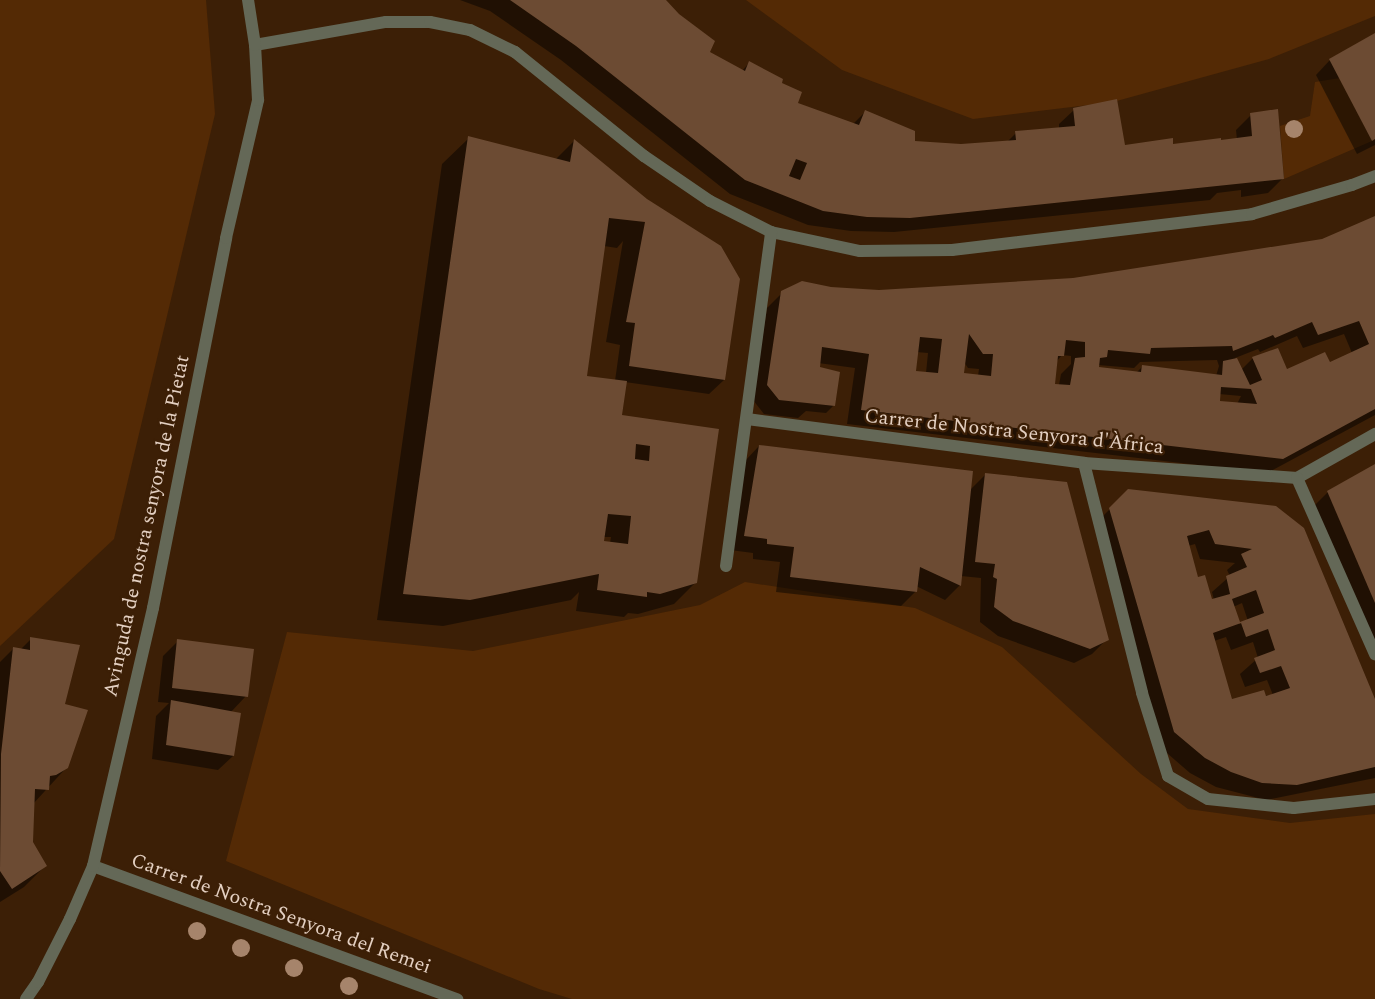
<!DOCTYPE html>
<html>
<head>
<meta charset="utf-8">
<style>
  body { margin:0 }
  #map { position:relative; width:1375px; height:999px; overflow:hidden; background:#3c1f06; font-family:Spectral,serif }
  div>[style] { position:absolute }
  [style*='--x'] { left:calc(var(--x)*1px); top:calc(var(--y)*1px); width:calc(var(--w)*1px); rotate:calc(var(--a)*1deg) }
  .green>* { inset:0; background:#542a05 }
  .shadow>* { inset:0; background:#0007 }
  .building>* { inset:0; background:#6c4b33 }
  .minor>* { height:12px; margin:-6px; padding:0 6px; transform-origin:6px; border-radius:6px; background:#646857 }
  .trees>* { width:18px; height:18px; margin:-9px; border-radius:50%; background:#a6846b }
  span { translate:-50% -50%; white-space:nowrap; text-align:center; line-height:1.15; -webkit-text-stroke:4.5px #3c1f06; paint-order:stroke }
  .street-label { font-size:20px; color:#e4d0c2 }
</style>
</head>
<body>
<div id="map">
  <div class="green">
    <div style="clip-path:polygon(0 0,206px 0,215px 114px,114px 539px,0 646px)"></div>
    <div style="clip-path:polygon(746px 0,1375px 0,1375px 16px,1269px 59px,1113px 102px,973px 119px,842px 70px)"></div>
    <div style="clip-path:polygon(1340px 78px,1372px 141px,1284px 179px,1280px 126px,1310px 116px,1315px 82px)"></div>
    <div style="clip-path:polygon(745px 582px,915px 608px,1002px 647px,1141px 774px,1188px 809px,1290px 823px,1375px 814px,1375px 999px,572px 999px,539px 989px,226px 861px,287px 632px,473px 651px,700px 605px)"></div>
  </div>
  <div class="shadow">
    <div style="clip-path:polygon(460px 0,664px 0,708px 52px,742px 71px,749px 63px,780px 84px,796px 104px,853px 124px,865px 112px,913px 142px,961px 146px,1006px 143px,1016px 133px,1059px 129px,1059px 124px,1074px 110px,1124px 147px,1220px 142px,1237px 140px,1236px 130px,1251px 115px,1283px 178px,1268px 193px,1241px 197px,1241px 190px,1217px 193px,1210px 200px,894px 232px,851px 231px,808px 225px,730px 194px,561px 60px,490px 11px)"></div>
    <div style="clip-path:polygon(1375px 34px,1375px 145px,1357px 154px,1316px 75px,1330px 60px)"></div>
    <div style="clip-path:polygon(evenodd,469px 138px,555px 160px,574px 141px,646px 200px,724px 380px,709px 394px,625px 382px,620px 416px,717px 430px,696px 582px,674px 604px,638px 614px,628px 613px,624px 617px,576px 611px,579px 592px,571px 600px,443px 626px,377px 620px,442px 164px,469px 138px,623px 241px,606px 342px,620px 345px,615px 381px,586px 377px,604px 246px,617px 248px,623px 241px,469px 138px,603px 537px,611px 537px,610px 543px,602px 542px,603px 537px)"></div>
    <div style="clip-path:polygon(evenodd,1375px 217px,1375px 415px,1267px 473px,847px 424px,855px 368px,818px 363px,817px 372px,833px 406px,826px 413px,806px 411px,798px 418px,764px 414px,753px 400px,767px 308px,782px 293px,830px 288px,879px 291px,1073px 279px,1322px 241px,1375px 217px,1344px 334px,1352px 353px,1329px 364px,1287px 371px,1277px 350px,1252px 359px,1241px 370px,1235px 358px,1258px 349px,1260px 352px,1297px 336px,1303px 348px,1344px 334px,1375px 217px,916px 352px,928px 353px,926px 373px,914px 372px,916px 352px,1375px 217px,1062px 355px,1071px 356px,1071px 364px,1061px 374px,1059px 385px,1053px 385px,1056px 362px,1062px 355px,1375px 217px,1217px 360px,1219px 366px,1216px 376px,1142px 367px,1136px 373px,1097px 369px,1098px 365px,1134px 368px,1140px 362px,1217px 360px,1375px 217px,964px 362px,968px 368px,979px 369px,978px 376px,963px 375px,964px 362px,1375px 217px,1219px 394px,1241px 396px,1237px 404px,1219px 402px,1219px 394px)"></div>
    <div style="clip-path:polygon(759px 446px,970px 490px,986px 474px,1107px 639px,1092px 654px,1074px 663px,998px 636px,980px 622px,981px 578px,961px 576px,960px 585px,945px 600px,916px 586px,916px 591px,901px 606px,776px 592px,780px 562px,753px 559px,753px 553px,730px 550px,745px 461px)"></div>
    <div style="clip-path:polygon(1375px 466px,1375px 654px,1313px 507px,1328px 492px)"></div>
    <div style="clip-path:polygon(evenodd,1129px 490px,1303px 529px,1375px 701px,1375px 778px,1266px 800px,1216px 787px,1190px 773px,1160px 747px,1095px 524px,1129px 490px,1195px 544px,1200px 559px,1235px 563px,1227px 570px,1230px 576px,1212px 592px,1214px 600px,1211px 601px,1196px 579px,1188px 546px,1195px 544px,1129px 490px,1242px 603px,1248px 621px,1239px 624px,1233px 607px,1242px 603px,1129px 490px,1226px 637px,1231px 650px,1253px 642px,1258px 658px,1240px 674px,1245px 687px,1267px 680px,1273px 695px,1231px 700px,1214px 641px,1226px 637px)"></div>
    <div style="clip-path:polygon(31px 639px,63px 705px,67px 767px,33px 804px,32px 842px,45px 866px,24px 887px,0 902px,0 662px,14px 648px,20px 650px)"></div>
    <div style="clip-path:polygon(178px 641px,246px 696px,230px 713px,233px 756px,218px 770px,152px 759px,156px 716px,169px 703px,158px 702px,163px 656px)"></div>
  </div>
  <div class="building">
    <div style="clip-path:polygon(evenodd,510px 0,666px 0,679px 14px,715px 41px,710px 52px,745px 71px,749px 61px,783px 79px,782px 83px,802px 92px,798px 103px,859px 125px,865px 110px,915px 131px,915px 141px,961px 144px,1016px 140px,1015px 131px,1075px 126px,1073px 108px,1117px 99px,1125px 145px,1173px 138px,1173px 144px,1221px 138px,1221px 140px,1252px 136px,1250px 113px,1278px 109px,1284px 179px,910px 218px,867px 217px,823px 211px,745px 180px,576px 46px,510px 0,796px 159px,807px 163px,800px 180px,789px 176px,796px 159px)"></div>
    <div style="clip-path:polygon(1375px 33px,1375px 139px,1372px 141px,1329px 59px)"></div>
    <div style="clip-path:polygon(evenodd,468px 136px,570px 162px,574px 139px,647px 199px,721px 246px,740px 279px,725px 380px,629px 366px,635px 323px,626px 322px,645px 222px,609px 218px,587px 376px,627px 381px,622px 415px,719px 429px,697px 583px,660px 594px,647px 592px,647px 597px,597px 590px,599px 574px,470px 600px,403px 594px,468px 136px,636px 444px,650px 446px,649px 461px,635px 459px,636px 444px,468px 136px,608px 514px,631px 516px,628px 544px,604px 541px,608px 514px)"></div>
    <div style="clip-path:polygon(evenodd,1375px 216px,1375px 409px,1283px 459px,861px 410px,869px 354px,822px 347px,820px 367px,840px 372px,835px 406px,779px 400px,767px 385px,781px 291px,802px 281px,831px 287px,879px 290px,1073px 278px,1322px 239px,1375px 216px,1359px 321px,1369px 344px,1330px 362px,1325px 352px,1287px 369px,1278px 348px,1252px 357px,1262px 380px,1250px 385px,1237px 358px,1223px 361px,1222px 375px,1142px 365px,1141px 372px,1099px 367px,1100px 358px,1107px 357px,1108px 350px,1150px 354px,1151px 348px,1232px 346px,1233px 351px,1273px 335px,1275px 338px,1312px 322px,1318px 335px,1359px 321px,1375px 216px,969px 334px,983px 354px,993px 354px,991px 376px,964px 373px,969px 334px,1375px 216px,920px 337px,942px 339px,938px 373px,916px 371px,920px 337px,1375px 216px,1066px 340px,1085px 342px,1085px 357px,1075px 358px,1070px 385px,1055px 384px,1058px 356px,1064px 356px,1066px 340px,1375px 216px,1221px 387px,1251px 389px,1257px 404px,1220px 401px,1221px 387px)"></div>
    <div style="clip-path:polygon(759px 445px,973px 471px,961px 586px,920px 567px,917px 592px,790px 577px,794px 547px,767px 544px,767px 539px,744px 536px)"></div>
    <div style="clip-path:polygon(1375px 464px,1375px 603px,1327px 491px)"></div>
    <div style="clip-path:polygon(985px 473px,1067px 482px,1109px 640px,1090px 649px,1013px 621px,994px 607px,997px 579px,993px 577px,995px 564px,975px 562px)"></div>
    <div style="clip-path:polygon(evenodd,1128px 489px,1276px 506px,1304px 528px,1375px 699px,1375px 767px,1297px 785px,1262px 783px,1231px 772px,1205px 758px,1174px 732px,1109px 508px,1128px 489px,1209px 530px,1215px 544px,1252px 549px,1241px 554px,1247px 567px,1226px 576px,1230px 594px,1212px 599px,1205px 575px,1198px 577px,1187px 536px,1209px 530px,1128px 489px,1256px 590px,1264px 613px,1240px 622px,1232px 599px,1256px 590px,1128px 489px,1241px 623px,1246px 637px,1268px 629px,1275px 650px,1254px 658px,1260px 673px,1281px 666px,1290px 688px,1266px 696px,1264px 690px,1232px 699px,1213px 633px,1241px 623px)"></div>
    <div style="clip-path:polygon(30px 637px,80px 645px,65px 704px,88px 710px,68px 768px,56px 775px,50px 776px,49px 790px,35px 789px,33px 842px,47px 866px,12px 889px,0 871px,1px 754px,13px 647px,30px 650px)"></div>
    <div style="clip-path:polygon(177px 639px,254px 649px,248px 697px,172px 688px)"></div>
    <div style="clip-path:polygon(171px 700px,241px 713px,234px 756px,166px 745px)"></div>
  </div>
  <div class="minor">
    <div style="--x:255;--y:45;--w:133;--a:-10"></div>
    <div style="--x:386;--y:22;--w:44;--a:0"></div>
    <div style="--x:430;--y:22;--w:41;--a:11.3"></div>
    <div style="--x:470;--y:30;--w:50;--a:26.1"></div>
    <div style="--x:515;--y:52;--w:166;--a:38.9"></div>
    <div style="--x:644;--y:156;--w:80;--a:34.3"></div>
    <div style="--x:710;--y:201;--w:68;--a:26.9"></div>
    <div style="--x:771;--y:232;--w:91;--a:12.1"></div>
    <div style="--x:860;--y:251;--w:92;--a:-0.6"></div>
    <div style="--x:952;--y:250;--w:302;--a:-6.8"></div>
    <div style="--x:1252;--y:214;--w:104;--a:-16.2"></div>
    <div style="--x:1352;--y:185;--w:25;--a:-21"></div>
    <div style="--x:747;--y:419;--w:340;--a:7.4"></div>
    <div style="--x:1084;--y:463;--w:214;--a:4"></div>
    <div style="--x:1297;--y:478;--w:90;--a:-29.4"></div>
    <div style="--x:1084;--y:463;--w:237;--a:75.8"></div>
    <div style="--x:1142;--y:693;--w:87;--a:72.6"></div>
    <div style="--x:1168;--y:776;--w:46;--a:29.9"></div>
    <div style="--x:1208;--y:799;--w:86;--a:6"></div>
    <div style="--x:1294;--y:808;--w:81;--a:-6.3"></div>
    <div style="--x:1297;--y:478;--w:193;--a:66.1"></div>
    <div style="--x:726;--y:566;--w:337;--a:-82.3"></div>
    <div style="--x:93;--y:866;--w:388;--a:20.1"></div>
    <div style="--x:26;--y:999;--w:21;--a:-55"></div>
    <div style="--x:38;--y:982;--w:71;--a:-63.1"></div>
    <div style="--x:70;--y:919;--w:58;--a:-66.5"></div>
    <div style="--x:93;--y:866;--w:265;--a:-76.9"></div>
    <div style="--x:153;--y:608;--w:377;--a:-78.8"></div>
    <div style="--x:226;--y:238;--w:142;--a:-76.9"></div>
    <div style="--x:258;--y:100;--w:55;--a:-93.1"></div>
    <div style="--x:255;--y:45;--w:46;--a:-98.8"></div>
  </div>
  <div class="trees">
    <div style="left:1294px;top:129px"></div>
    <div style="left:197px;top:931px"></div>
    <div style="left:241px;top:948px"></div>
    <div style="left:294px;top:968px"></div>
    <div style="left:349px;top:986px"></div>
  </div>
  <div class="street-label">
    <span style="left:1014px;top:432px;rotate:6deg">Carrer de Nostra Senyora d'Àfrica</span>
    <span style="left:147px;top:526px;rotate:-78deg">Avinguda de nostra senyora de la Pietat</span>
    <span style="left:281px;top:914px;rotate:20deg">Carrer de Nostra Senyora del Remei</span>
  </div>
</div>
</body>
</html>
